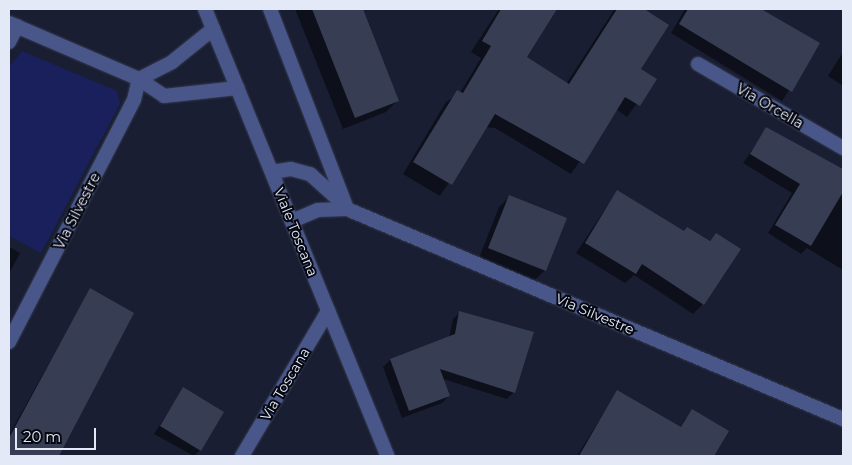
<!DOCTYPE html>
<html>
<head>
<meta charset="utf-8">
<style>
  body { margin:0 }
  #map { position:relative; width:852px; height:465px; overflow:hidden; background:#191e32; font-family:Montserrat,sans-serif }
  div>[style] { position:absolute }
  [style*='--x'] { left:calc(var(--x)*1px); top:calc(var(--y)*1px); width:calc(var(--w)*1px); rotate:calc(var(--a)*1deg) }
  .green>* { inset:0; background:#19205c }
  .shadow>* { inset:0; background:#0007 }
  .building>* { inset:0; background:#373d53 }
  .roads { filter:drop-shadow(0 0 1px #353a4e) drop-shadow(0 0 1px #353a4e) }
  .minor>* { height:14px; margin:-7px; padding:0 7px; transform-origin:7px; border-radius:7px; background:#495689 }
  .tertiary>* { height:14px; margin:-7px; padding:0 7px; transform-origin:7px; border-radius:7px; background:#495689 }
  span { translate:-50% -50%; white-space:nowrap; text-align:center; line-height:1.15; -webkit-text-stroke:4px #060811; paint-order:stroke }
  .street-label { font-size:14px; color:#e4e9f7 }
  .frame { position:absolute; inset:0; border:10px solid #e4e9f7; pointer-events:none }
  .scale { position:absolute; left:15px; top:428px; width:81px; height:22px; box-sizing:border-box; border:2px solid #e4e9f7; border-top:0; padding-left:6px; font-size:15px; line-height:18px; white-space:nowrap; color:#e4e9f7; -webkit-text-stroke:4px #060811; paint-order:stroke }
</style>
</head>
<body>
<div id="map">
  <div class="green">
    <div style="clip-path:polygon(22px 51px,117px 91px,120px 104px,41px 253px,9px 236px,9px 67px)"></div>
  </div>
  <div class="shadow">
    <div style="clip-path:polygon(295px 9px,362px 9px,398px 100px,386px 112px,343px 129px)"></div>
    <div style="clip-path:polygon(499px 9px,556px 9px,526px 57px,566px 84px,614px 10px,641px 9px,668px 26px,640px 70px,655px 79px,627px 117px,616px 109px,571px 174px,495px 128px,486px 127px,440px 196px,403px 174px,446px 102px,460px 93px,481px 58px,471px 52px)"></div>
    <div style="clip-path:polygon(685px 9px,758px 9px,819px 43px,782px 101px,671px 33px)"></div>
    <div style="clip-path:polygon(843px 52px,843px 86px,828px 76px)"></div>
    <div style="clip-path:polygon(767px 129px,843px 171px,843px 270px,807px 248px,801px 254px,768px 233px,792px 193px,743px 163px)"></div>
    <div style="clip-path:polygon(617px 191px,684px 232px,709px 241px,716px 234px,703px 304px,693px 314px,634px 275px,625px 283px,576px 253px)"></div>
    <div style="clip-path:polygon(509px 197px,545px 270px,535px 280px,479px 258px,499px 207px)"></div>
    <div style="clip-path:polygon(9px 247px,20px 253px,9px 274px)"></div>
    <div style="clip-path:polygon(90px 290px,132px 314px,57px 456px,9px 456px,9px 435px)"></div>
    <div style="clip-path:polygon(460px 312px,514px 392px,507px 399px,443px 379px,449px 396px,442px 403px,402px 418px,383px 367px,390px 360px,449px 338px,453px 319px)"></div>
    <div style="clip-path:polygon(183px 389px,200px 450px,194px 456px,154px 434px)"></div>
    <div style="clip-path:polygon(evenodd,617px 392px,679px 428px,692px 411px,728px 431px,713px 456px,577px 456px,617px 392px,685px 419px,688px 419px,677px 432px,685px 419px)"></div>
  </div>
  <div class="building">
    <div style="clip-path:polygon(312px 9px,363px 9px,399px 101px,355px 118px)"></div>
    <div style="clip-path:polygon(501px 9px,557px 9px,527px 57px,569px 84px,617px 9px,644px 9px,669px 25px,641px 69px,657px 79px,640px 106px,625px 97px,584px 164px,495px 114px,452px 185px,413px 162px,457px 90px,463px 93px,491px 46px,482px 41px)"></div>
    <div style="clip-path:polygon(688px 9px,761px 9px,820px 43px,792px 92px,679px 24px)"></div>
    <div style="clip-path:polygon(766px 127px,843px 169px,843px 192px,811px 246px,775px 225px,800px 184px,750px 154px)"></div>
    <div style="clip-path:polygon(617px 190px,684px 231px,687px 227px,710px 241px,716px 233px,741px 249px,704px 305px,642px 264px,636px 274px,585px 243px)"></div>
    <div style="clip-path:polygon(509px 195px,567px 218px,546px 271px,488px 248px)"></div>
    <div style="clip-path:polygon(90px 288px,134px 313px,59px 456px,9px 456px,9px 438px)"></div>
    <div style="clip-path:polygon(459px 311px,534px 332px,515px 393px,440px 369px,450px 396px,409px 411px,390px 359px,455px 334px)"></div>
    <div style="clip-path:polygon(183px 387px,224px 412px,201px 451px,160px 426px)"></div>
    <div style="clip-path:polygon(617px 390px,681px 427px,692px 409px,729px 431px,714px 456px,579px 456px)"></div>
  </div>
  <div class="roads">
    <div class="minor">
      <div style="--x:270;--y:9;--w:214;--a:68.9"></div>
      <div style="--x:9;--y:23;--w:142;--a:23.3"></div>
      <div style="--x:139;--y:79;--w:30;--a:34"></div>
      <div style="--x:164;--y:96;--w:74;--a:-6.2"></div>
      <div style="--x:9;--y:42;--w:18;--a:-63"></div>
      <div style="--x:698;--y:64;--w:168;--a:30.1"></div>
      <div style="--x:139;--y:79;--w:37;--a:-27"></div>
      <div style="--x:172;--y:62;--w:53;--a:-38.8"></div>
      <div style="--x:272;--y:172;--w:19;--a:-9"></div>
      <div style="--x:291;--y:169;--w:20;--a:15"></div>
      <div style="--x:310;--y:174;--w:40;--a:42"></div>
      <div style="--x:292;--y:221;--w:28;--a:-23"></div>
      <div style="--x:318;--y:210;--w:29;--a:-2"></div>
      <div style="--x:347;--y:209;--w:539;--a:22.95"></div>
      <div style="--x:9;--y:342;--w:272;--a:-62.7"></div>
      <div style="--x:134;--y:100;--w:22;--a:-77"></div>
      <div style="--x:242;--y:456;--w:169;--a:-59.3"></div>
    </div>
    <div class="tertiary">
      <div style="--x:205;--y:9;--w:483;--a:67.8"></div>
    </div>
  </div>
  <div class="street-label">
    <span style="left:770px;top:106px;rotate:30deg">Via Orcella</span>
    <span style="left:77px;top:211px;rotate:-63deg">Via Silvestre</span>
    <span style="left:296px;top:232px;rotate:68deg">Viale Toscana</span>
    <span style="left:595px;top:314px;rotate:23deg">Via Silvestre</span>
    <span style="left:285px;top:384px;rotate:-59deg">Via Toscana</span>
  </div>
  <div class="frame"></div>
  <div class="scale">20 m</div>
</div>
</body>
</html>
